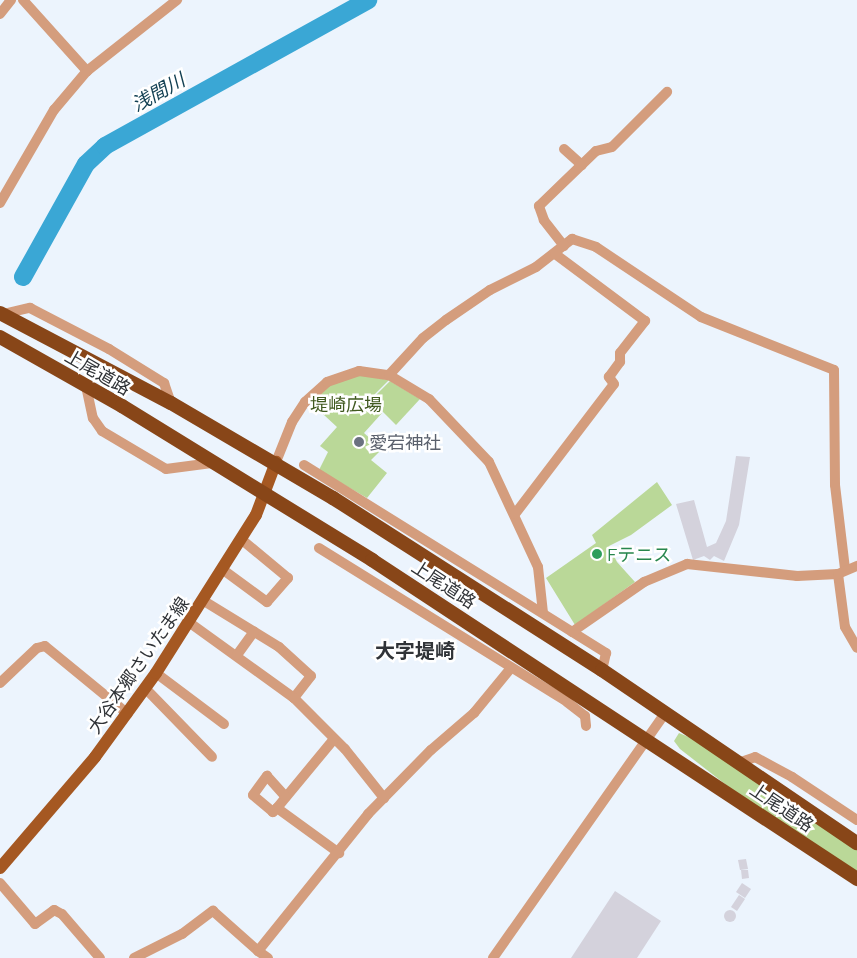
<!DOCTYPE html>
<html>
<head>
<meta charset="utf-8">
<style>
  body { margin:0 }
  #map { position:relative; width:857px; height:958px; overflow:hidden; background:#ecf4fd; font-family:Barlow,"Noto Sans JP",sans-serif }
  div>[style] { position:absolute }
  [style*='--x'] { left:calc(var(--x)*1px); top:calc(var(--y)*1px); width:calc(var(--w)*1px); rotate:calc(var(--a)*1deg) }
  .green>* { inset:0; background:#bad898 }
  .river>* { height:18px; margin:-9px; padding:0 9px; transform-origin:9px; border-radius:9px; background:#3aa7d5 }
  .building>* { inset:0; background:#d4d2dc }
  .round { border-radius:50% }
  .minor>* { height:10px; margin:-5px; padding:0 5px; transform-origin:5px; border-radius:5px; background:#d49d7d }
  .major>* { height:12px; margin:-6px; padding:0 6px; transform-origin:6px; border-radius:6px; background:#a55822 }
  .highway>* { height:14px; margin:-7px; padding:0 7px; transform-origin:7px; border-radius:7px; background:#884618 }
  .dots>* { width:14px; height:14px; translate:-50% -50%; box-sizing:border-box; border:2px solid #fff; border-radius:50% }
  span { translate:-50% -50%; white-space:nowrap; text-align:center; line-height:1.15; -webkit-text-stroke:5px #fff; paint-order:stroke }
  .street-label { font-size:18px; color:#303337 }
  .park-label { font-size:18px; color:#415a20 }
  .worship-label { font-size:18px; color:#5b616d }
  .left { translate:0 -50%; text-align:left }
  .leisure-label { font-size:18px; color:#27864d }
  .water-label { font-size:19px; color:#113f52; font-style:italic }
  .quarter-label { font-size:20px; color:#303337; font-weight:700 }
</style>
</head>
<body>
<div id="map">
  <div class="green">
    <div style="clip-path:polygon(360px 375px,389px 380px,369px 400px,382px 413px,364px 433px,382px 449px,371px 460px,387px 473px,367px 498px,319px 470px,328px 452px,320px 446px,337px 427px,311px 403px,332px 383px)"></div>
    <div style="clip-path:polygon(390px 381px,420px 399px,396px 425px,371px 400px)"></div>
    <div style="clip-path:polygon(657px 482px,672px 505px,631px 535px,609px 546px,617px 562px,635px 582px,575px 625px,546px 578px,596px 543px,592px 535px)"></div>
    <div style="clip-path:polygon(679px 733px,691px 738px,857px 850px,857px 873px,743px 798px,680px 749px,674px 741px)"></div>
  </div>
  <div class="river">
    <div style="--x:23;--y:277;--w:129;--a:-60.9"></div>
    <div style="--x:86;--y:164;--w:26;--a:-43"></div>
    <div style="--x:105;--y:146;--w:301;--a:-29"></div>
  </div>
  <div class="building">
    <div style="clip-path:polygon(736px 456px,750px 457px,739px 525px,724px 561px,714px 556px,710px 560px,704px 556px,693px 560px,676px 504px,694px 500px,707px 547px,716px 543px,726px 521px)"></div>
    <div style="clip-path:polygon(746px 859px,748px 869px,740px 870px,738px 860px)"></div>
    <div style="clip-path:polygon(741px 870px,748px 870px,749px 878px,742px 879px)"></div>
    <div style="clip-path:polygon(742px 883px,751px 889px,745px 898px,736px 892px)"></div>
    <div style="clip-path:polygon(615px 891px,661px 921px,637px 958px,571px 958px)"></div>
    <div style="clip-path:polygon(739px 895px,745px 899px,737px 911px,731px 907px)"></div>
    <div class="round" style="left:724px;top:910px;width:12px;height:12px"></div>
  </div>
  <div class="minor">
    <div style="--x:23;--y:0;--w:96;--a:48"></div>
    <div style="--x:0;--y:14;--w:18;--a:-52"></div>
    <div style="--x:564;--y:149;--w:24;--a:42"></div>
    <div style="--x:0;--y:203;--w:108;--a:-59.9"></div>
    <div style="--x:54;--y:110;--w:51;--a:-49.8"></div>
    <div style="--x:87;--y:71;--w:115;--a:-38.3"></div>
    <div style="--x:564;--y:246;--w:33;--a:-128"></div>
    <div style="--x:544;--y:220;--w:15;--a:-110"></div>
    <div style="--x:539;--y:206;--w:79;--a:-44"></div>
    <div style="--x:596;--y:151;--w:16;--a:-14"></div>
    <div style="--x:612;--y:147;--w:78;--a:-45"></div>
    <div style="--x:3;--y:314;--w:28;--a:-13"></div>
    <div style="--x:30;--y:308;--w:89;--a:27.4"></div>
    <div style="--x:109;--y:349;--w:65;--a:31.7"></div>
    <div style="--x:164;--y:383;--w:21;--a:71"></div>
    <div style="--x:389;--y:375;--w:50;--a:-47.4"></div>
    <div style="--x:423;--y:338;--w:29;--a:-38"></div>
    <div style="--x:446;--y:320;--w:53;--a:-34.3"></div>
    <div style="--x:490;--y:290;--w:51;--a:-26.6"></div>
    <div style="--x:536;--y:267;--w:46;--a:-37.9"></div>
    <div style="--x:572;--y:239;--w:25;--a:18"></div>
    <div style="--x:596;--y:247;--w:126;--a:33.7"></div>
    <div style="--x:701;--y:317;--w:143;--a:21.7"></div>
    <div style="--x:834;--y:370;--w:115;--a:89.5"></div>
    <div style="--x:835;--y:485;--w:85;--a:83.2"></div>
    <div style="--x:86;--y:386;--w:33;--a:78"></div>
    <div style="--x:93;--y:418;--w:16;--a:55"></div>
    <div style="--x:102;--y:431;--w:74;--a:30.7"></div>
    <div style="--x:166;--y:469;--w:46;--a:-7.4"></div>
    <div style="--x:276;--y:462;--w:43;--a:-68.2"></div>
    <div style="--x:292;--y:422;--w:24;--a:-57"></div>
    <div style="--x:305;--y:402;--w:30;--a:-42"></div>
    <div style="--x:327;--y:382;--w:34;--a:-19"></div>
    <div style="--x:359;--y:371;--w:30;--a:8"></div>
    <div style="--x:389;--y:375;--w:47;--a:31"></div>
    <div style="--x:429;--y:399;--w:87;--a:46.4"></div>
    <div style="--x:489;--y:462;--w:116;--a:65"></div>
    <div style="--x:538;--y:567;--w:46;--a:83.8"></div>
    <div style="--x:304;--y:465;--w:356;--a:31.9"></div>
    <div style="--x:606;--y:653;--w:17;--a:103"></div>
    <div style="--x:515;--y:514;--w:163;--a:-52.7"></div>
    <div style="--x:614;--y:384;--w:9;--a:-126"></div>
    <div style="--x:609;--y:377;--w:19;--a:-54"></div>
    <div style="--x:620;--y:362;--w:9;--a:-90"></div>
    <div style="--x:620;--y:353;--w:41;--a:-52"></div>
    <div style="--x:645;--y:321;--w:112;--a:-143.3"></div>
    <div style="--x:319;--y:548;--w:292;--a:31.8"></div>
    <div style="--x:567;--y:702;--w:23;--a:38"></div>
    <div style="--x:585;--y:716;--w:10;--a:84"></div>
    <div style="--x:222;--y:569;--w:56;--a:36.3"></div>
    <div style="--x:267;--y:602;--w:32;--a:-49"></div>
    <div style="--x:288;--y:578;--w:61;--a:-140.3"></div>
    <div style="--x:838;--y:574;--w:53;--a:82.5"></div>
    <div style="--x:845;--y:627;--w:24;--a:60"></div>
    <div style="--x:204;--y:601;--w:88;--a:31.5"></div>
    <div style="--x:279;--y:647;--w:43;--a:42.2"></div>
    <div style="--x:311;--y:676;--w:28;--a:128"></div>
    <div style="--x:190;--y:623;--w:128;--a:35.8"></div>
    <div style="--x:294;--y:698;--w:72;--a:45"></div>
    <div style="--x:345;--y:749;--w:63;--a:51.5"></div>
    <div style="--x:572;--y:632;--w:88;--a:-34.8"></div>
    <div style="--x:644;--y:582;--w:47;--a:-22.7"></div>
    <div style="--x:687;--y:564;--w:111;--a:6.2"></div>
    <div style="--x:797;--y:576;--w:41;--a:-2.8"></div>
    <div style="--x:838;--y:574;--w:21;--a:-23"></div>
    <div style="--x:237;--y:655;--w:29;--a:-54"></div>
    <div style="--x:156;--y:673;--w:85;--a:36.9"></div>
    <div style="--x:0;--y:683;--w:51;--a:-43.4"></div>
    <div style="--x:37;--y:648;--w:8;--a:-14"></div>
    <div style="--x:45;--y:646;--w:107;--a:39.3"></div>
    <div style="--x:145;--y:688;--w:96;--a:45.8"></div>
    <div style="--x:334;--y:739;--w:89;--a:129.6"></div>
    <div style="--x:277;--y:808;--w:77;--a:36"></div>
    <div style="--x:738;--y:763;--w:18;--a:-19"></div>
    <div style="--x:755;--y:757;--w:42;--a:28.4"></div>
    <div style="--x:792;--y:777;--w:78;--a:33.5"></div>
    <div style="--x:277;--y:808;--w:6;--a:135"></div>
    <div style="--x:273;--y:812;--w:26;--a:-140"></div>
    <div style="--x:253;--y:795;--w:24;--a:-54"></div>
    <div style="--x:267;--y:776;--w:28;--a:48"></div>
    <div style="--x:0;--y:883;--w:54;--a:49.5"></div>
    <div style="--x:35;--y:924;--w:24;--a:-36"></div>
    <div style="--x:54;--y:910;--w:9;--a:27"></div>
    <div style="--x:62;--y:914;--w:58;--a:49.2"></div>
    <div style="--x:134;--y:958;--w:54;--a:-26.6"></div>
    <div style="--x:182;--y:934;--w:39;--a:-37"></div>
    <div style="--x:213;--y:911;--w:60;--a:41.6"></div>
    <div style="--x:268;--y:958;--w:12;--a:-145"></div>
    <div style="--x:258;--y:951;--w:176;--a:-51.2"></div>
    <div style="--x:368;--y:814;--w:90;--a:-45.5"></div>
    <div style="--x:431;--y:750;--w:57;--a:-40.7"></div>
    <div style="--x:474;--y:713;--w:58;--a:-50.6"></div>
    <div style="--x:493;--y:958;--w:299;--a:-54.9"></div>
  </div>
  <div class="major">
    <div style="--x:0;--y:868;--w:146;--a:-49.4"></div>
    <div style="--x:95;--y:757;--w:104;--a:-54"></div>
    <div style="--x:156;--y:673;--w:187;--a:-57.7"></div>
    <div style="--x:256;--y:515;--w:57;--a:-69.3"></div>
  </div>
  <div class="highway">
    <div style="--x:0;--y:313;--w:193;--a:27.8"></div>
    <div style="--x:171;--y:403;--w:188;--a:30.4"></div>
    <div style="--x:333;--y:498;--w:319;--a:32.6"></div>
    <div style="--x:602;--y:670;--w:308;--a:34.2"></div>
    <div style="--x:0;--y:337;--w:140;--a:29.5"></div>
    <div style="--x:122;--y:406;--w:294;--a:31.6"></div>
    <div style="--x:372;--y:560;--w:581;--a:33.33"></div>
  </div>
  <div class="dots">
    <div style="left:359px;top:442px;background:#6b7280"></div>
    <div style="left:597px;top:554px;background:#2e9e5b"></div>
  </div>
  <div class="street-label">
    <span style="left:98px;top:372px;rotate:30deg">上尾道路</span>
    <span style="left:444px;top:584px;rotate:33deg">上尾道路</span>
    <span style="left:138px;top:665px;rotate:-55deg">大谷本郷さいたま線</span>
    <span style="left:782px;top:807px;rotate:34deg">上尾道路</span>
  </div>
  <div class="park-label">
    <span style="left:346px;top:404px">堤崎広場</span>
  </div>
  <div class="worship-label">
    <span class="left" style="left:369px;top:442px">愛宕神社</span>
  </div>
  <div class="leisure-label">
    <span class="left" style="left:607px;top:554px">Fテニス</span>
  </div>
  <div class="water-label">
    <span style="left:158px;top:92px;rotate:-29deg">浅間川</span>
  </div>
  <div class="quarter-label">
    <span style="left:415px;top:650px">大字堤崎</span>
  </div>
</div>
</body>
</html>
